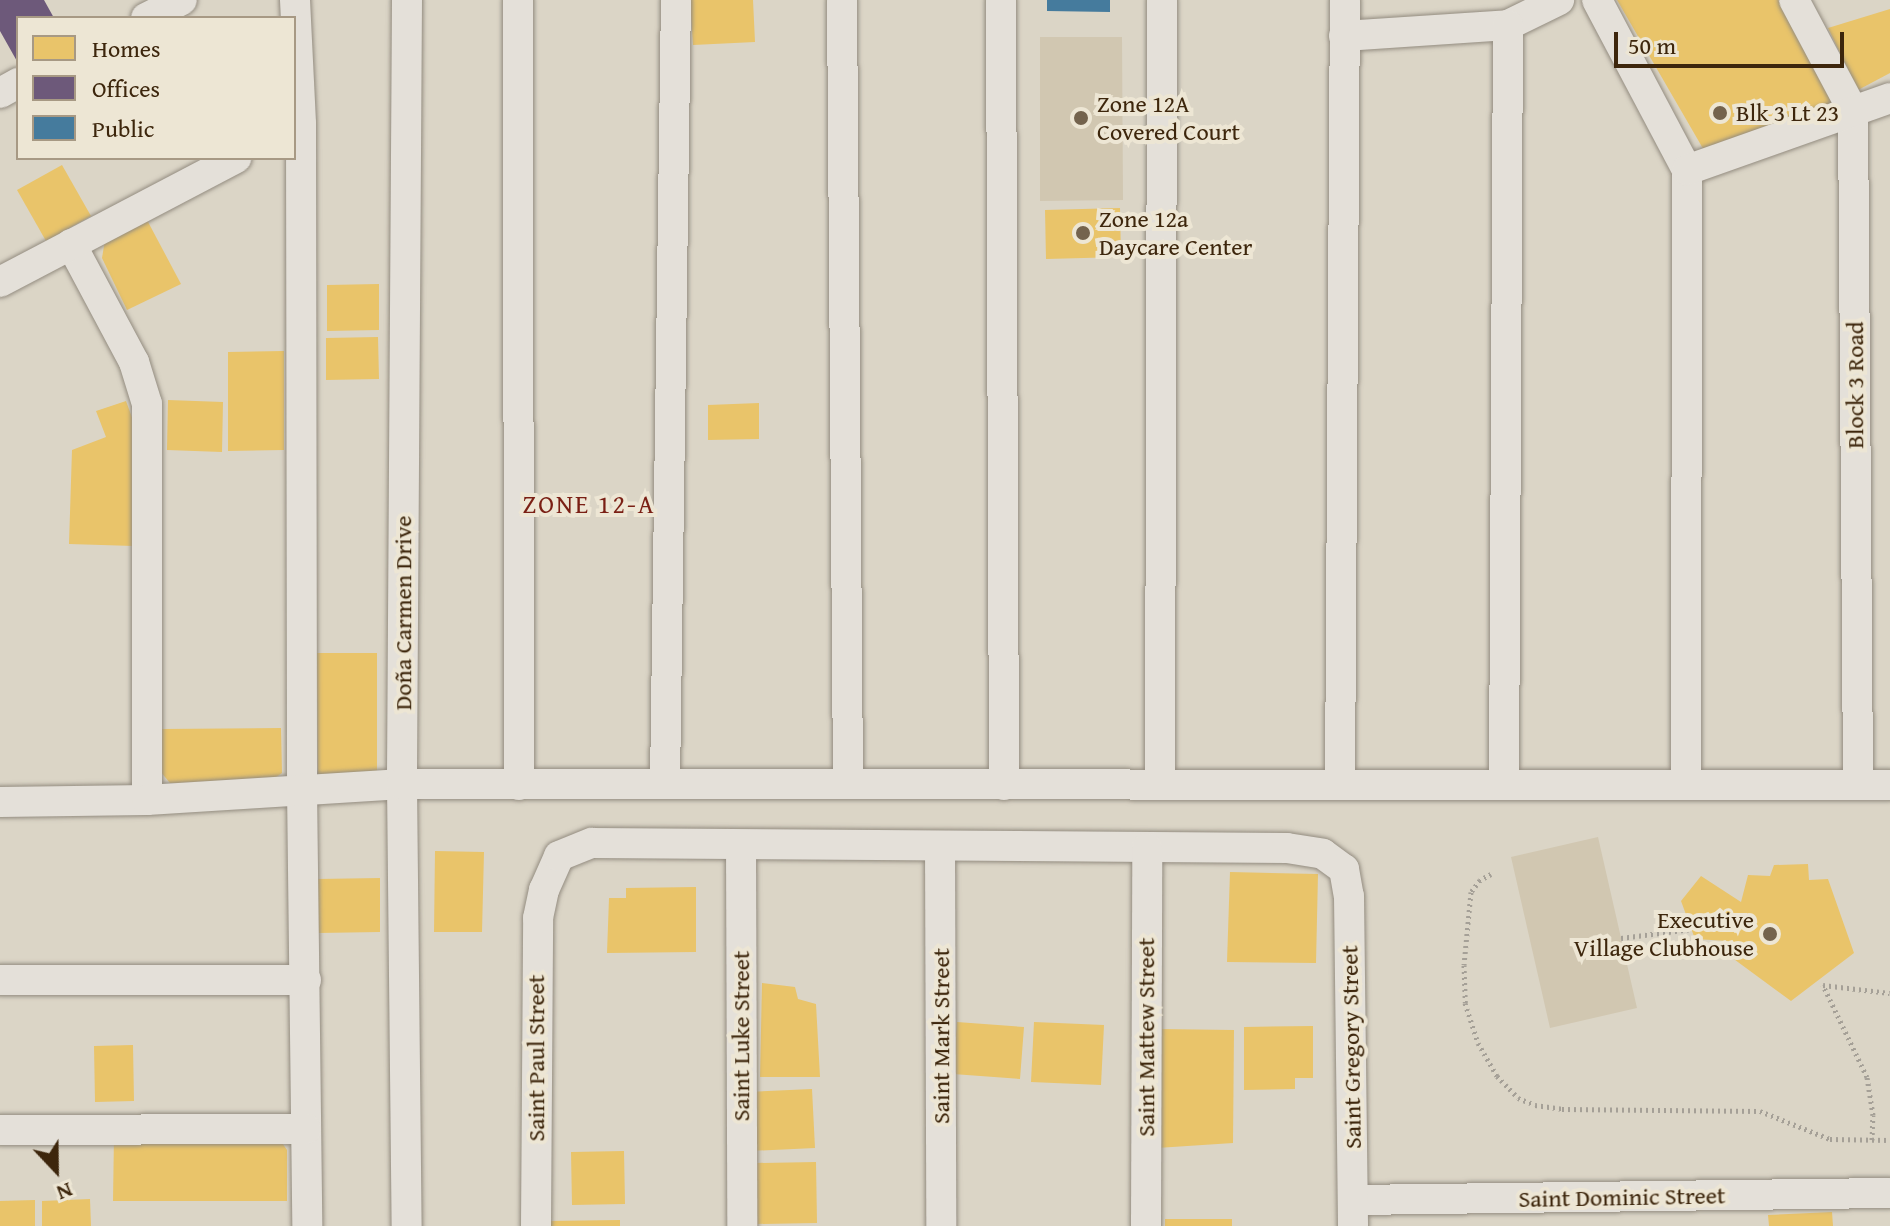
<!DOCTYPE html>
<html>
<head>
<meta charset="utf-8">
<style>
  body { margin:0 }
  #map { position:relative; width:1890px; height:1226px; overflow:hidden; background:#dbd5c6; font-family:"Gentium Book Plus",serif }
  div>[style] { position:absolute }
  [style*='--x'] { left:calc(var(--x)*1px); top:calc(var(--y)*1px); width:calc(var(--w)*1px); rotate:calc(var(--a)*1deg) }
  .green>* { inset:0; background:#d1c7b1 }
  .homes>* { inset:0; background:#e9c46a }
  .offices>* { inset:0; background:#6d597a }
  .public>* { inset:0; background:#457b9d }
  .path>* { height:5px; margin-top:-2.5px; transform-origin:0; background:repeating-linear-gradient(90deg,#a5a097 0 2px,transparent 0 6px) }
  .roads { filter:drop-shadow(0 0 2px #938c80) drop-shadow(0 0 2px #938c80) }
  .minor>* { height:30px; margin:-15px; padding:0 15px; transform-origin:15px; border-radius:15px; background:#e4e0d9 }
  .dots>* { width:22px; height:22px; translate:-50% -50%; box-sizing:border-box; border:4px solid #ede6d4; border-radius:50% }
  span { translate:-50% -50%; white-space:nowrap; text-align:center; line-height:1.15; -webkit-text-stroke:8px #ede6d4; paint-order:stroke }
  .poi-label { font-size:24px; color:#3d260c }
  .left { translate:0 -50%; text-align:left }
  .right { translate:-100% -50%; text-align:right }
  .street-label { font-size:24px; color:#3d260c }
  .neighbourhood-label { font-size:26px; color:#7a1f14; letter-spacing:2px }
  .legend { position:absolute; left:16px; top:16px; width:280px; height:144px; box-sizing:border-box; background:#ede6d4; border:2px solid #a79984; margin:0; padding:10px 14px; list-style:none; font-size:24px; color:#3d260c }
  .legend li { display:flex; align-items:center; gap:16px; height:40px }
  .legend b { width:40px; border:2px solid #a79984 }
  .north { position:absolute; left:16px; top:1130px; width:80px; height:80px; -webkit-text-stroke:6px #ede6d4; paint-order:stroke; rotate:158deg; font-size:22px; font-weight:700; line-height:32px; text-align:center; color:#3d260c }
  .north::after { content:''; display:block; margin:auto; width:28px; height:36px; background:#3d260c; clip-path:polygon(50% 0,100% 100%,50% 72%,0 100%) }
  .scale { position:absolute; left:1614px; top:32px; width:230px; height:36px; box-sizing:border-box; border:4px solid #3d260c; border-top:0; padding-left:10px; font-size:24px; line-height:28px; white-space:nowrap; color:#3d260c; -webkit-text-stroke:6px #ede6d4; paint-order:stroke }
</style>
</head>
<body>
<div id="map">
  <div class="green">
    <div style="clip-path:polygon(1040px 37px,1122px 37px,1123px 200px,1040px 201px)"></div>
    <div style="clip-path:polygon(1598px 837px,1637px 1008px,1550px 1028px,1511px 857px)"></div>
  </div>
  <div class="homes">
    <div style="clip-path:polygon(690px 0,753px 0,755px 42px,693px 45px)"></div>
    <div style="clip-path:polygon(1617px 0,1783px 0,1839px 108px,1705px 152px)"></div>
    <div style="clip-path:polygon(1890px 9px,1890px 73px,1858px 90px,1828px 28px)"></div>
    <div style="clip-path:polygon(62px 165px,91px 216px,46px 241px,17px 190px)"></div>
    <div style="clip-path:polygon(1120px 208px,1121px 257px,1046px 259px,1045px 210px)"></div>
    <div style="clip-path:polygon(147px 220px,181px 284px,127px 310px,102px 258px,105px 240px)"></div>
    <div style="clip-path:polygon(379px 284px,379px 330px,327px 331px,327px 285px)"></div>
    <div style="clip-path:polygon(378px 337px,379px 379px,326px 380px,326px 338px)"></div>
    <div style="clip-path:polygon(284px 351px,284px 450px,228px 451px,228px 352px)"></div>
    <div style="clip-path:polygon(168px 400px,223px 402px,222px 452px,167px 450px)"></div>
    <div style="clip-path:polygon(126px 401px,137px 431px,134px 546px,69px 544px,72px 450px,106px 437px,96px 411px)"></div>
    <div style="clip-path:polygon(759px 403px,759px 439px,708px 440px,708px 405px)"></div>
    <div style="clip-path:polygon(317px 653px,377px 653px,377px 774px,318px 774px)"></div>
    <div style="clip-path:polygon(281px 728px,282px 773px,269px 782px,170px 783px,160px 771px,160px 729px)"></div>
    <div style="clip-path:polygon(435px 851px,484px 852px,482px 932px,434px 932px)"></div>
    <div style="clip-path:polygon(1808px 864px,1809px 880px,1828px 879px,1854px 953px,1791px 1001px,1727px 954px,1728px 941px,1695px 939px,1681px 901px,1701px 876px,1741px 902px,1748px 875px,1770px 876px,1774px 865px)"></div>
    <div style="clip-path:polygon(1230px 872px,1318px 874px,1316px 963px,1227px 962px)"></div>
    <div style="clip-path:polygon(380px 878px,380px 932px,318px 933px,317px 879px)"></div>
    <div style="clip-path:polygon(696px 887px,696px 952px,607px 953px,609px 898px,626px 898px,626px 888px)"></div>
    <div style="clip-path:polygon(762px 983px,795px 987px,798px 999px,816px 1004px,820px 1077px,760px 1077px)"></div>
    <div style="clip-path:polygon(957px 1022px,1024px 1027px,1020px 1079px,953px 1074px)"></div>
    <div style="clip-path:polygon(1034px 1022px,1104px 1025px,1101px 1085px,1031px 1082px)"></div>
    <div style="clip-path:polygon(1313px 1026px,1313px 1078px,1295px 1078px,1295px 1089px,1244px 1090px,1244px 1027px)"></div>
    <div style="clip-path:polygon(1158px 1029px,1234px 1030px,1233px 1143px,1157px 1148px)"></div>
    <div style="clip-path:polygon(133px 1045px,134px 1101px,95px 1102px,94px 1046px)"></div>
    <div style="clip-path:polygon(812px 1089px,815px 1148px,749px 1151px,746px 1092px)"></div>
    <div style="clip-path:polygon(276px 1134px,287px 1150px,287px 1201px,113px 1201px,114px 1135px)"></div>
    <div style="clip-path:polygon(624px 1151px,625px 1204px,572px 1205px,571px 1152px)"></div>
    <div style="clip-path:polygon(816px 1162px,817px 1223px,756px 1224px,755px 1163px)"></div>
    <div style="clip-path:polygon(90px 1199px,91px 1226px,42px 1226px,42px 1201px)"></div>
    <div style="clip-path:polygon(35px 1200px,35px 1226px,0 1226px,0 1201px)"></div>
    <div style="clip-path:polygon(1832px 1212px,1833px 1226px,1769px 1226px,1768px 1215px)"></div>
    <div style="clip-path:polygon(1165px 1219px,1232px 1219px,1232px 1226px,1165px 1226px)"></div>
    <div style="clip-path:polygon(620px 1220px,620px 1226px,548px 1226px,547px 1221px)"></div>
  </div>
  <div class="offices">
    <div style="clip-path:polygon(0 0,44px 0,54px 18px,18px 18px,18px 63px,0 31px)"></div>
  </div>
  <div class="public">
    <div style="clip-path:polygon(1047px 0,1110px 0,1110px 12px,1047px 11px)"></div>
  </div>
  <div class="path">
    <div style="--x:1491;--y:874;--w:13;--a:151"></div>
    <div style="--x:1480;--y:880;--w:15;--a:127"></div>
    <div style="--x:1471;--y:892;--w:73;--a:95.5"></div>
    <div style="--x:1464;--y:965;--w:38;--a:88"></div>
    <div style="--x:1465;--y:1003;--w:42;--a:72"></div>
    <div style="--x:1478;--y:1043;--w:38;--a:60"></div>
    <div style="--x:1497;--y:1076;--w:30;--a:46"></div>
    <div style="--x:1518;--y:1098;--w:18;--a:22"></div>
    <div style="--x:1535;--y:1105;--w:27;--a:8"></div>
    <div style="--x:1562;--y:1109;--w:198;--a:0.6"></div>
    <div style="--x:1760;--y:1111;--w:75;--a:21.8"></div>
    <div style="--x:1830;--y:1139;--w:60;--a:1"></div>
    <div style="--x:1621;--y:938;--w:71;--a:-7.3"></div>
    <div style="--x:1872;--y:1140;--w:25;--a:-88"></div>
    <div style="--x:1873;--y:1115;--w:38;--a:-99"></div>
    <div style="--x:1867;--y:1077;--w:102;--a:-115.6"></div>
    <div style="--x:1823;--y:985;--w:67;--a:6.8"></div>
  </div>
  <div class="roads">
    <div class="minor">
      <div style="--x:295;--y:0;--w:124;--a:87.2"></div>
      <div style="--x:301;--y:124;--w:664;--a:89.91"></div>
      <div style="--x:302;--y:788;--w:438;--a:89.3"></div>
      <div style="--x:407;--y:0;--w:784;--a:90.37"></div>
      <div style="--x:402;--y:784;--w:442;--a:89.4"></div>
      <div style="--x:518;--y:0;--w:785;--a:89.93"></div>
      <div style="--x:842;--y:0;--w:784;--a:89.56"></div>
      <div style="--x:1001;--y:0;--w:785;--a:89.78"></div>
      <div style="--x:1597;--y:0;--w:192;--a:62.1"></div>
      <div style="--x:1687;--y:170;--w:615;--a:90.09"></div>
      <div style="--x:1794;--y:0;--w:126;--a:62"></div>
      <div style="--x:1853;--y:111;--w:674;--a:89.57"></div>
      <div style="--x:146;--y:18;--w:40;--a:-26.6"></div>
      <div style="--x:1344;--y:36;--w:164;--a:-3.8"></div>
      <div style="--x:1508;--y:25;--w:57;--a:-26.1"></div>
      <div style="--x:0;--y:93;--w:21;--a:-29"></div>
      <div style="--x:1687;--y:170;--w:215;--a:-19.5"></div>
      <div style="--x:71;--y:244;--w:134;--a:61.9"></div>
      <div style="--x:134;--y:362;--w:44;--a:72.8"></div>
      <div style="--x:147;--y:404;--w:396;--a:90"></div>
      <div style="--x:0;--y:282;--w:267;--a:-27.7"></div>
      <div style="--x:665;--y:784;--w:784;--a:-89.2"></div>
      <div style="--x:1160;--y:784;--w:784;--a:-89.85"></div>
      <div style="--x:1340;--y:785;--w:785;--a:-89.64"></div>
      <div style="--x:1504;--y:785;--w:760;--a:-89.7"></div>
      <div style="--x:0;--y:802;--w:147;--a:-0.8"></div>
      <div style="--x:147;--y:800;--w:256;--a:-3.6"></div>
      <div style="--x:402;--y:784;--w:1488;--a:0.04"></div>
      <div style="--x:741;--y:846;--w:380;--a:89.8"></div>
      <div style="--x:940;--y:846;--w:380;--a:89.8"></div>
      <div style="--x:0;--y:980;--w:306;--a:0"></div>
      <div style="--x:0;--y:1130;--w:306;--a:-0.2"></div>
      <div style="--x:1353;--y:1200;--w:537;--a:-0.75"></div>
      <div style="--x:536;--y:1226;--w:308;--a:-89.6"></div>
      <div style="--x:538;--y:918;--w:29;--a:-78"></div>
      <div style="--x:544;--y:890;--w:37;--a:-66"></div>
      <div style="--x:559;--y:856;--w:35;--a:-22"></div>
      <div style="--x:592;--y:843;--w:695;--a:0.41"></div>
      <div style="--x:1287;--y:848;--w:36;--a:9"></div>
      <div style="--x:1323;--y:854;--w:26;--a:36"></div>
      <div style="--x:1344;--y:869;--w:27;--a:80"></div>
      <div style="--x:1349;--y:896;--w:330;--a:89.3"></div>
      <div style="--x:1146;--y:1226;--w:378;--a:-89.8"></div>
    </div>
  </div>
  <div class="dots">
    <div style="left:1720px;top:113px;background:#74634d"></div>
    <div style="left:1081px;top:118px;background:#74634d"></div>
    <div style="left:1083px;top:233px;background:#74634d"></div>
    <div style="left:1770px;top:934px;background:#74634d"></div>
  </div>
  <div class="poi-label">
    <span class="left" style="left:1097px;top:118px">Zone 12A<br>Covered Court</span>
    <span class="left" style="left:1736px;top:113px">Blk 3 Lt 23</span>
    <span class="left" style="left:1099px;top:233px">Zone 12a<br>Daycare Center</span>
    <span class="right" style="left:1754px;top:934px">Executive<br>Village Clubhouse</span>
  </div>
  <div class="street-label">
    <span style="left:1855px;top:385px;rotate:-90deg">Block 3 Road</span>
    <span style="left:403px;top:613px;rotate:-90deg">Doña Carmen Drive</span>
    <span style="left:741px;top:1036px;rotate:-90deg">Saint Luke Street</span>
    <span style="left:941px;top:1036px;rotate:-90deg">Saint Mark Street</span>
    <span style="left:1146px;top:1037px;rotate:-90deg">Saint Mattew Street</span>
    <span style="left:1351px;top:1047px;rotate:-91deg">Saint Gregory Street</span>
    <span style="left:536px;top:1058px;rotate:-90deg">Saint Paul Street</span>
    <span style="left:1622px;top:1197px;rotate:-1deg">Saint Dominic Street</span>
  </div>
  <div class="neighbourhood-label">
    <span style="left:589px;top:504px">ZONE 12-A</span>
  </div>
  <ul class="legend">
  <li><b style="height:22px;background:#e9c46a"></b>Homes</li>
  <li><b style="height:22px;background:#6d597a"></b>Offices</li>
  <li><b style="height:22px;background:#457b9d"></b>Public</li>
  </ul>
  <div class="north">N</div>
  <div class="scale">50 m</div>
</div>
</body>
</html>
